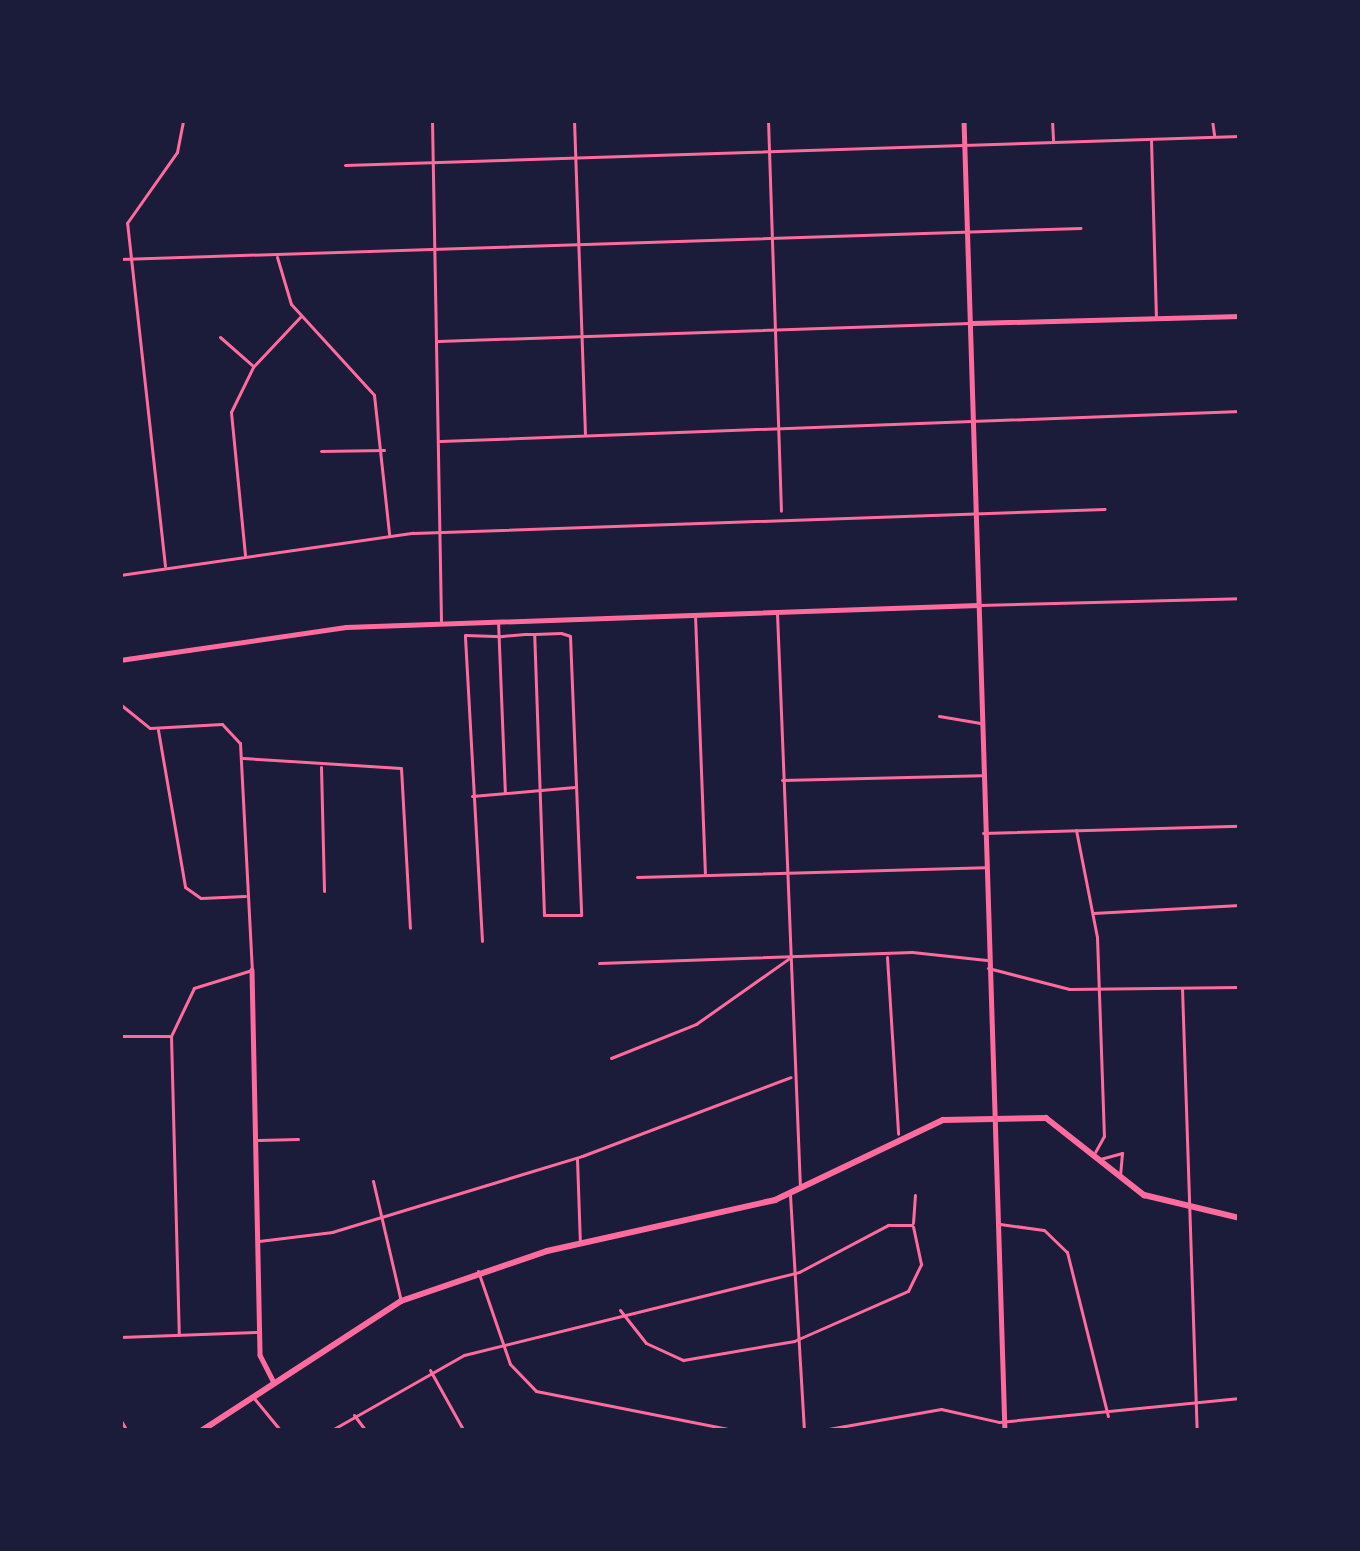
<!DOCTYPE html>
<html>
<head>
<meta charset="utf-8">
<style>
  body { margin:0 }
  #map { position:relative; width:1360px; height:1551px; overflow:hidden; background:#1b1b3a; font-family:Jost,sans-serif }
  div>[style] { position:absolute }
  [style*='--x'] { left:calc(var(--x)*1px); top:calc(var(--y)*1px); width:calc(var(--w)*1px); rotate:calc(var(--a)*1deg) }
  .minor>* { height:3px; margin:-1.5px; padding:0 1.5px; transform-origin:1.5px; border-radius:1.5px; background:#ff6b9d }
  .tertiary>* { height:4.5px; margin:-2.25px; padding:0 2.25px; transform-origin:2.25px; border-radius:2.25px; background:#ff6b9d }
  .secondary>* { height:4.5px; margin:-2.25px; padding:0 2.25px; transform-origin:2.25px; border-radius:2.25px; background:#ff6b9d }
  .primary>* { height:6px; margin:-3px; padding:0 3px; transform-origin:3px; border-radius:3px; background:#ff6b9d }
  span { translate:-50% -50%; white-space:nowrap; text-align:center; line-height:1.15; -webkit-text-stroke:10px #1b1b3a; paint-order:stroke }
  .frame { position:absolute; inset:0; border:123px solid #1b1b3a; pointer-events:none }
</style>
</head>
<body>
<div id="map">
  <div class="minor">
    <div style="--x:432;--y:120;--w:501;--a:88.97"></div>
    <div style="--x:574;--y:120;--w:314;--a:88"></div>
    <div style="--x:768;--y:120;--w:391;--a:88.1"></div>
    <div style="--x:1052;--y:120;--w:20;--a:87"></div>
    <div style="--x:1212;--y:120;--w:15;--a:82"></div>
    <div style="--x:1239;--y:137;--w:40;--a:88.6"></div>
    <div style="--x:1151;--y:140;--w:177;--a:88.4"></div>
    <div style="--x:345;--y:165;--w:895;--a:-1.86"></div>
    <div style="--x:277;--y:257;--w:49;--a:73.4"></div>
    <div style="--x:291;--y:304;--w:123;--a:47.6"></div>
    <div style="--x:374;--y:395;--w:140;--a:83.8"></div>
    <div style="--x:120;--y:259;--w:961;--a:-1.85"></div>
    <div style="--x:220;--y:337;--w:43;--a:41.2"></div>
    <div style="--x:438;--y:341;--w:532;--a:-1.94"></div>
    <div style="--x:440;--y:441;--w:801;--a:-2.15"></div>
    <div style="--x:321;--y:451;--w:63;--a:-0.9"></div>
    <div style="--x:245;--y:555;--w:144;--a:-95.6"></div>
    <div style="--x:231;--y:412;--w:50;--a:-63.9"></div>
    <div style="--x:253;--y:367;--w:70;--a:-46.7"></div>
    <div style="--x:165;--y:566;--w:345;--a:-96.3"></div>
    <div style="--x:127;--y:223;--w:87;--a:-54.8"></div>
    <div style="--x:177;--y:152;--w:33;--a:-79"></div>
    <div style="--x:120;--y:575;--w:296;--a:-8.2"></div>
    <div style="--x:413;--y:533;--w:692;--a:-1.99"></div>
    <div style="--x:979;--y:605;--w:261;--a:-1.5"></div>
    <div style="--x:777;--y:613;--w:575;--a:87.71"></div>
    <div style="--x:695;--y:615;--w:258;--a:87.8"></div>
    <div style="--x:498;--y:621;--w:172;--a:87.7"></div>
    <div style="--x:120;--y:704;--w:38;--a:39"></div>
    <div style="--x:150;--y:728;--w:72;--a:-3.2"></div>
    <div style="--x:222;--y:724;--w:26;--a:47"></div>
    <div style="--x:240;--y:743;--w:227;--a:87"></div>
    <div style="--x:252;--y:970;--w:61;--a:162.8"></div>
    <div style="--x:194;--y:988;--w:53;--a:115.6"></div>
    <div style="--x:171;--y:1036;--w:299;--a:88.5"></div>
    <div style="--x:939;--y:716;--w:42;--a:9.7"></div>
    <div style="--x:158;--y:730;--w:159;--a:80.2"></div>
    <div style="--x:185;--y:887;--w:19;--a:35"></div>
    <div style="--x:201;--y:898;--w:44;--a:-2.6"></div>
    <div style="--x:243;--y:758;--w:158;--a:3.6"></div>
    <div style="--x:401;--y:768;--w:160;--a:86.8"></div>
    <div style="--x:321;--y:767;--w:124;--a:88.6"></div>
    <div style="--x:782;--y:780;--w:199;--a:-1.4"></div>
    <div style="--x:472;--y:796;--w:103;--a:-5"></div>
    <div style="--x:1076;--y:830;--w:109;--a:78.9"></div>
    <div style="--x:1097;--y:937;--w:199;--a:88"></div>
    <div style="--x:1104;--y:1136;--w:18;--a:119"></div>
    <div style="--x:983;--y:833;--w:257;--a:-1.6"></div>
    <div style="--x:637;--y:877;--w:348;--a:-1.6"></div>
    <div style="--x:1093;--y:913;--w:147;--a:-3.1"></div>
    <div style="--x:482;--y:941;--w:306;--a:-93.2"></div>
    <div style="--x:465;--y:635;--w:37;--a:2"></div>
    <div style="--x:502;--y:636;--w:23;--a:-5"></div>
    <div style="--x:525;--y:634;--w:9;--a:0"></div>
    <div style="--x:534;--y:634;--w:27;--a:-2"></div>
    <div style="--x:561;--y:633;--w:9;--a:18"></div>
    <div style="--x:570;--y:636;--w:279;--a:87.7"></div>
    <div style="--x:581;--y:915;--w:37;--a:180"></div>
    <div style="--x:544;--y:915;--w:281;--a:-92"></div>
    <div style="--x:887;--y:957;--w:177;--a:86.4"></div>
    <div style="--x:599;--y:963;--w:313;--a:-2"></div>
    <div style="--x:912;--y:952;--w:75;--a:6.1"></div>
    <div style="--x:988;--y:968;--w:84;--a:14.5"></div>
    <div style="--x:1069;--y:989;--w:171;--a:-0.7"></div>
    <div style="--x:1182;--y:988;--w:443;--a:88.1"></div>
    <div style="--x:120;--y:1036;--w:49;--a:0"></div>
    <div style="--x:611;--y:1058;--w:92;--a:-21.8"></div>
    <div style="--x:696;--y:1024;--w:113;--a:-35.2"></div>
    <div style="--x:258;--y:1140;--w:40;--a:-1.4"></div>
    <div style="--x:577;--y:1159;--w:84;--a:88"></div>
    <div style="--x:1100;--y:1159;--w:23;--a:-15"></div>
    <div style="--x:1122;--y:1153;--w:24;--a:95"></div>
    <div style="--x:373;--y:1181;--w:123;--a:76.9"></div>
    <div style="--x:790;--y:1195;--w:236;--a:86.6"></div>
    <div style="--x:913;--y:1223;--w:28;--a:-86"></div>
    <div style="--x:1000;--y:1224;--w:44;--a:7.8"></div>
    <div style="--x:1044;--y:1230;--w:32;--a:44"></div>
    <div style="--x:1067;--y:1252;--w:169;--a:76"></div>
    <div style="--x:259;--y:1241;--w:74;--a:-7"></div>
    <div style="--x:332;--y:1232;--w:261;--a:-16.9"></div>
    <div style="--x:582;--y:1156;--w:223;--a:-20.7"></div>
    <div style="--x:478;--y:1271;--w:98;--a:71"></div>
    <div style="--x:510;--y:1364;--w:37;--a:46"></div>
    <div style="--x:536;--y:1391;--w:206;--a:11.2"></div>
    <div style="--x:620;--y:1310;--w:42;--a:51.8"></div>
    <div style="--x:646;--y:1343;--w:41;--a:24.7"></div>
    <div style="--x:683;--y:1360;--w:113;--a:-9.7"></div>
    <div style="--x:794;--y:1341;--w:124;--a:-23.7"></div>
    <div style="--x:908;--y:1291;--w:30;--a:-64"></div>
    <div style="--x:921;--y:1264;--w:38;--a:-102"></div>
    <div style="--x:120;--y:1337;--w:138;--a:-2.1"></div>
    <div style="--x:430;--y:1370;--w:70;--a:60.9"></div>
    <div style="--x:253;--y:1397;--w:44;--a:50.5"></div>
    <div style="--x:354;--y:1415;--w:20;--a:53"></div>
    <div style="--x:120;--y:1419;--w:14;--a:60"></div>
    <div style="--x:330;--y:1431;--w:154;--a:-29.6"></div>
    <div style="--x:464;--y:1355;--w:345;--a:-13.9"></div>
    <div style="--x:799;--y:1272;--w:101;--a:-27.8"></div>
    <div style="--x:888;--y:1225;--w:24;--a:0"></div>
    <div style="--x:817;--y:1431;--w:126;--a:-10.1"></div>
    <div style="--x:941;--y:1409;--w:59;--a:12.6"></div>
    <div style="--x:999;--y:1422;--w:242;--a:-5.7"></div>
  </div>
  <div class="tertiary">
    <div style="--x:973;--y:323;--w:267;--a:-1.5"></div>
    <div style="--x:120;--y:660;--w:228;--a:-8.3"></div>
    <div style="--x:346;--y:627;--w:633;--a:-1.99"></div>
    <div style="--x:252;--y:970;--w:385;--a:88.8"></div>
    <div style="--x:260;--y:1355;--w:28;--a:63"></div>
  </div>
  <div class="secondary">
    <div style="--x:964;--y:120;--w:1312;--a:88.21"></div>
  </div>
  <div class="primary">
    <div style="--x:201;--y:1431;--w:239;--a:-33"></div>
    <div style="--x:401;--y:1301;--w:154;--a:-18.9"></div>
    <div style="--x:547;--y:1251;--w:234;--a:-12.6"></div>
    <div style="--x:775;--y:1200;--w:186;--a:-25.5"></div>
    <div style="--x:943;--y:1120;--w:103;--a:-1.1"></div>
    <div style="--x:1046;--y:1118;--w:125;--a:38.2"></div>
    <div style="--x:1144;--y:1195;--w:99;--a:13.5"></div>
  </div>
  <div class="frame"></div>
</div>
</body>
</html>
